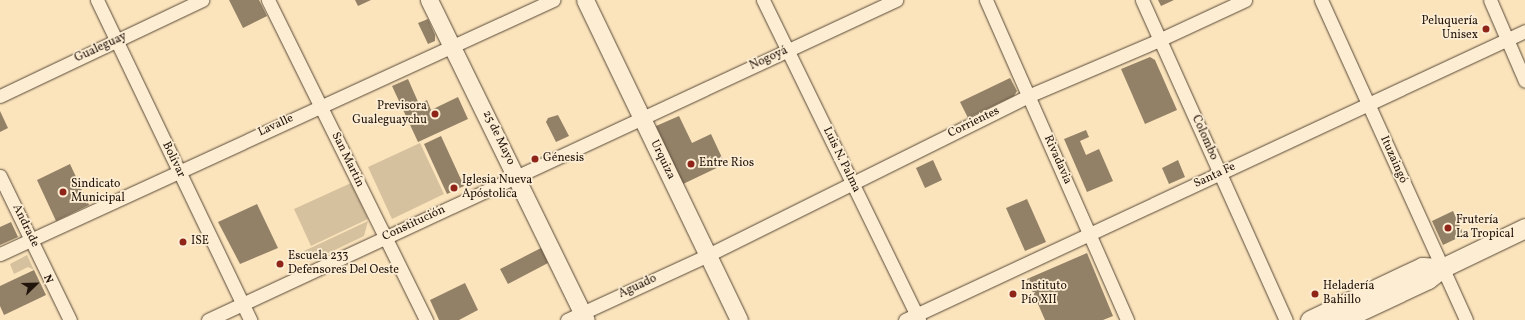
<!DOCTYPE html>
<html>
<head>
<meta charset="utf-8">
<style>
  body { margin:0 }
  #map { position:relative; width:1525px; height:320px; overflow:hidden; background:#fbe4bc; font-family:Vollkorn,serif }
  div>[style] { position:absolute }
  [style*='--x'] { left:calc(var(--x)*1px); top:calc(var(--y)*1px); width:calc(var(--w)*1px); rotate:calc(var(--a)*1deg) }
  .green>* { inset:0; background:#d6c19e }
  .building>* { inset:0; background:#928067 }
  .roads { filter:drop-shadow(0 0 1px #584837) drop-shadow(0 0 1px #584837) }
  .minor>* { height:13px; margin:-6.5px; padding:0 6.5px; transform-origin:6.5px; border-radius:6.5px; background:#fcedd3 }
  .tertiary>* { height:17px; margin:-8.5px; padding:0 8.5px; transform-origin:8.5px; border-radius:8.5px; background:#fcedd3 }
  .secondary>* { height:19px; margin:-9.5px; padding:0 9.5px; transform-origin:9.5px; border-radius:9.5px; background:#fcedd3 }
  .dots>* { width:11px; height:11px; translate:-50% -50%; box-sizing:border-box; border:2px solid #fcedd3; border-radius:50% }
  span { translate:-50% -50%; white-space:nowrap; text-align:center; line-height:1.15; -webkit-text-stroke:3.5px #fcedd3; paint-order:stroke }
  .poi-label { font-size:12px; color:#21140b }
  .right { translate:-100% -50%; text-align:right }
  .left { translate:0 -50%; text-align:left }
  .street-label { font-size:12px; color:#21140b }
  .north { position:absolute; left:16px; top:264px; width:40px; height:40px; -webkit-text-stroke:3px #fcedd3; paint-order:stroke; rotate:67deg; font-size:11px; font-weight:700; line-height:16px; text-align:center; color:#21140b }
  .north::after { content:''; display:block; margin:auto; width:14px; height:18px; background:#21140b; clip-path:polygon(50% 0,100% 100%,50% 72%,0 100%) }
</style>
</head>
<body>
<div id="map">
  <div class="green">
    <div style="clip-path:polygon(420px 143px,444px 194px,392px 219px,368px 167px)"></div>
    <div style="clip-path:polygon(351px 183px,368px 219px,311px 246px,294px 209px)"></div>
    <div style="clip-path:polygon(368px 221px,364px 236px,310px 262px,304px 251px)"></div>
    <div style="clip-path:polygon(27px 255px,34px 270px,28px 267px,14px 274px,10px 264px)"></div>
  </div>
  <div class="building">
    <div style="clip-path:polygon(229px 0,259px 0,267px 16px,243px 28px)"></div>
    <div style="clip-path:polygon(355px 0,371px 0,358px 6px)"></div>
    <div style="clip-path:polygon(1158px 0,1174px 0,1161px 6px)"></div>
    <div style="clip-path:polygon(428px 19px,435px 35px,435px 41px,428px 44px,418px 23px)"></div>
    <div style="clip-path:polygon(1150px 57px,1155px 60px,1177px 110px,1145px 124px,1121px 69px)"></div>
    <div style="clip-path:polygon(1010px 78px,1017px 91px,1014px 96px,968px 118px,960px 102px)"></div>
    <div style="clip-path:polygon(408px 79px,419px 104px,427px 100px,431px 110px,458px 97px,468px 119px,418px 142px,392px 86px)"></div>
    <div style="clip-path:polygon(0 111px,8px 128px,0 132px)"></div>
    <div style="clip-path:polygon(558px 115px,569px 136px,556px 142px,546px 122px,548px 118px)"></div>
    <div style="clip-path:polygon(679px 116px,692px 143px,711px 134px,725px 164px,683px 184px,656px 126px)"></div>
    <div style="clip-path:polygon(1086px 130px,1089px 137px,1080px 141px,1086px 155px,1099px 149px,1113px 181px,1087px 192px,1064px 139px)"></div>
    <div style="clip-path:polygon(441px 136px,464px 186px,447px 194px,424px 144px)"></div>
    <div style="clip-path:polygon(933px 160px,942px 180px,925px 188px,916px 168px)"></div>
    <div style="clip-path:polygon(1178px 160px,1185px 177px,1169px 184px,1162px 168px)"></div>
    <div style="clip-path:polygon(70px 164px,89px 205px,56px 221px,37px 180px)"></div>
    <div style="clip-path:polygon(1027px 199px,1046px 242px,1025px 251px,1006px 208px)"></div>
    <div style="clip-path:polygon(257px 204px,278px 248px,240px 264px,218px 222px)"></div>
    <div style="clip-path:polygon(1453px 211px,1464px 235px,1443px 245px,1432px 221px)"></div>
    <div style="clip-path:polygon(11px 222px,18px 237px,0 245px,0 227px)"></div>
    <div style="clip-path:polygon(541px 248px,548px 263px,508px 284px,500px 269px)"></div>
    <div style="clip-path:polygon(1087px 253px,1113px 316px,1103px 320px,1045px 320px,1027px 279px)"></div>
    <div style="clip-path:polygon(34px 270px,46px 295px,4px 315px,0 306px,0 286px)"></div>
    <div style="clip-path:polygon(465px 283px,478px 310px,459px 320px,439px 320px,430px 300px)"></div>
  </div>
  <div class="roads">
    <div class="minor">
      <div style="--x:97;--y:0;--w:355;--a:64.4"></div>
      <div style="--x:268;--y:0;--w:357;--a:63.7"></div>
      <div style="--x:763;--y:0;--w:356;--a:64"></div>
      <div style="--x:986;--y:0;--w:350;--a:66.2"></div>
      <div style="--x:1142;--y:0;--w:351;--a:65.8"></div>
      <div style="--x:1321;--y:0;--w:351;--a:65.6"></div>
      <div style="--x:1490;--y:0;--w:88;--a:66.6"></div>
      <div style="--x:0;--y:96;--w:224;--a:-25.4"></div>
      <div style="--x:0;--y:176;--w:160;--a:64.1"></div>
      <div style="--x:0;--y:254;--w:609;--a:-24.67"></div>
      <div style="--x:208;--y:320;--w:759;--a:-24.94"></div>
      <div style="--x:567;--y:320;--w:155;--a:-24.7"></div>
      <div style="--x:708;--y:255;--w:357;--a:-26.4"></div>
      <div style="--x:1028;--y:96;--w:142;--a:-23.1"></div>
      <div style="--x:1159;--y:40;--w:95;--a:-24.9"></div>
      <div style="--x:905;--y:320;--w:684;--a:-24.99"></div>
    </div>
    <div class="tertiary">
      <div style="--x:429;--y:0;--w:356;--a:63.9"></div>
      <div style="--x:585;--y:0;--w:355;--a:64.3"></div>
    </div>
    <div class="secondary">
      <div style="--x:1310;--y:320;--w:124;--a:-25.3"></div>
      <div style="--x:1422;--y:267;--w:20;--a:3"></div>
      <div style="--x:1341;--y:320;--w:96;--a:-25.2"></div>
      <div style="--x:1428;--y:279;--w:18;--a:-38"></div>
      <div style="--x:1442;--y:268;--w:92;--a:-25.7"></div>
    </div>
  </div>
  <div class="dots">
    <div style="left:1486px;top:29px;background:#8f2418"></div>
    <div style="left:435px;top:114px;background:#8f2418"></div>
    <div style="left:535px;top:159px;background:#8f2418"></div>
    <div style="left:691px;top:164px;background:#8f2418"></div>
    <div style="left:454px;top:188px;background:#8f2418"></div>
    <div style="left:63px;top:192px;background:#8f2418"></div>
    <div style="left:1448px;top:228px;background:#8f2418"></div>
    <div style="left:183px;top:242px;background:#8f2418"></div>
    <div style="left:280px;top:264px;background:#8f2418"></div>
    <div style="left:1013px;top:294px;background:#8f2418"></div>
    <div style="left:1315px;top:294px;background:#8f2418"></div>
  </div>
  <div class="poi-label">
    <span class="right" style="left:1478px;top:29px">Peluquería<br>Unisex</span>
    <span class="right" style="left:427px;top:114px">Previsora<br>Gualeguaychu</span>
    <span class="left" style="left:543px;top:159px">Génesis</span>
    <span class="left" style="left:699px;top:164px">Entre Rios</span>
    <span class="left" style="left:462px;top:188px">Iglesia Nueva<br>Apóstolica</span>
    <span class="left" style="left:71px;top:192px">Sindicato<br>Municipal</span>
    <span class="left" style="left:1456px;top:228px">Frutería<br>La Tropical</span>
    <span class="left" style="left:191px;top:242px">ISE</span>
    <span class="left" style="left:288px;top:264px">Escuela 233<br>Defensores Del Oeste</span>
    <span class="left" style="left:1021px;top:294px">Instituto<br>Pío XII</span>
    <span class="left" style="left:1323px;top:294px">Heladería<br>Bahillo</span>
  </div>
  <div class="street-label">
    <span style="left:101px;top:48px;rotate:-25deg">Gualeguay</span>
    <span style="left:769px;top:59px;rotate:-25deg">Nogoyá</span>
    <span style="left:974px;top:123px;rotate:-26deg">Corrientes</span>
    <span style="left:276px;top:126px;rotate:-25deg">Lavalle</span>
    <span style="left:498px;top:138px;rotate:64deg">25 de Mayo</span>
    <span style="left:1204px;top:138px;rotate:66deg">Colombo</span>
    <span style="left:173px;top:160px;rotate:64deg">Bolívar</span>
    <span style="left:347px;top:160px;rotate:64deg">San Martín</span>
    <span style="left:662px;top:160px;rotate:64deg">Urquiza</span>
    <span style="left:841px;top:160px;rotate:64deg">Luis N. Palma</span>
    <span style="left:1057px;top:160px;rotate:66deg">Rivadavia</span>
    <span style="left:1393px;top:160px;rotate:66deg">Ituzaingó</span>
    <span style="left:1215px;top:176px;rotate:-25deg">Santa Fe</span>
    <span style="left:414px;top:224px;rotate:-25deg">Constitución</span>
    <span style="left:25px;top:226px;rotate:64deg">Andrade</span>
    <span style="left:638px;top:287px;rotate:-25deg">Aguado</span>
  </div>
  <div class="north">N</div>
</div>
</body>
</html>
